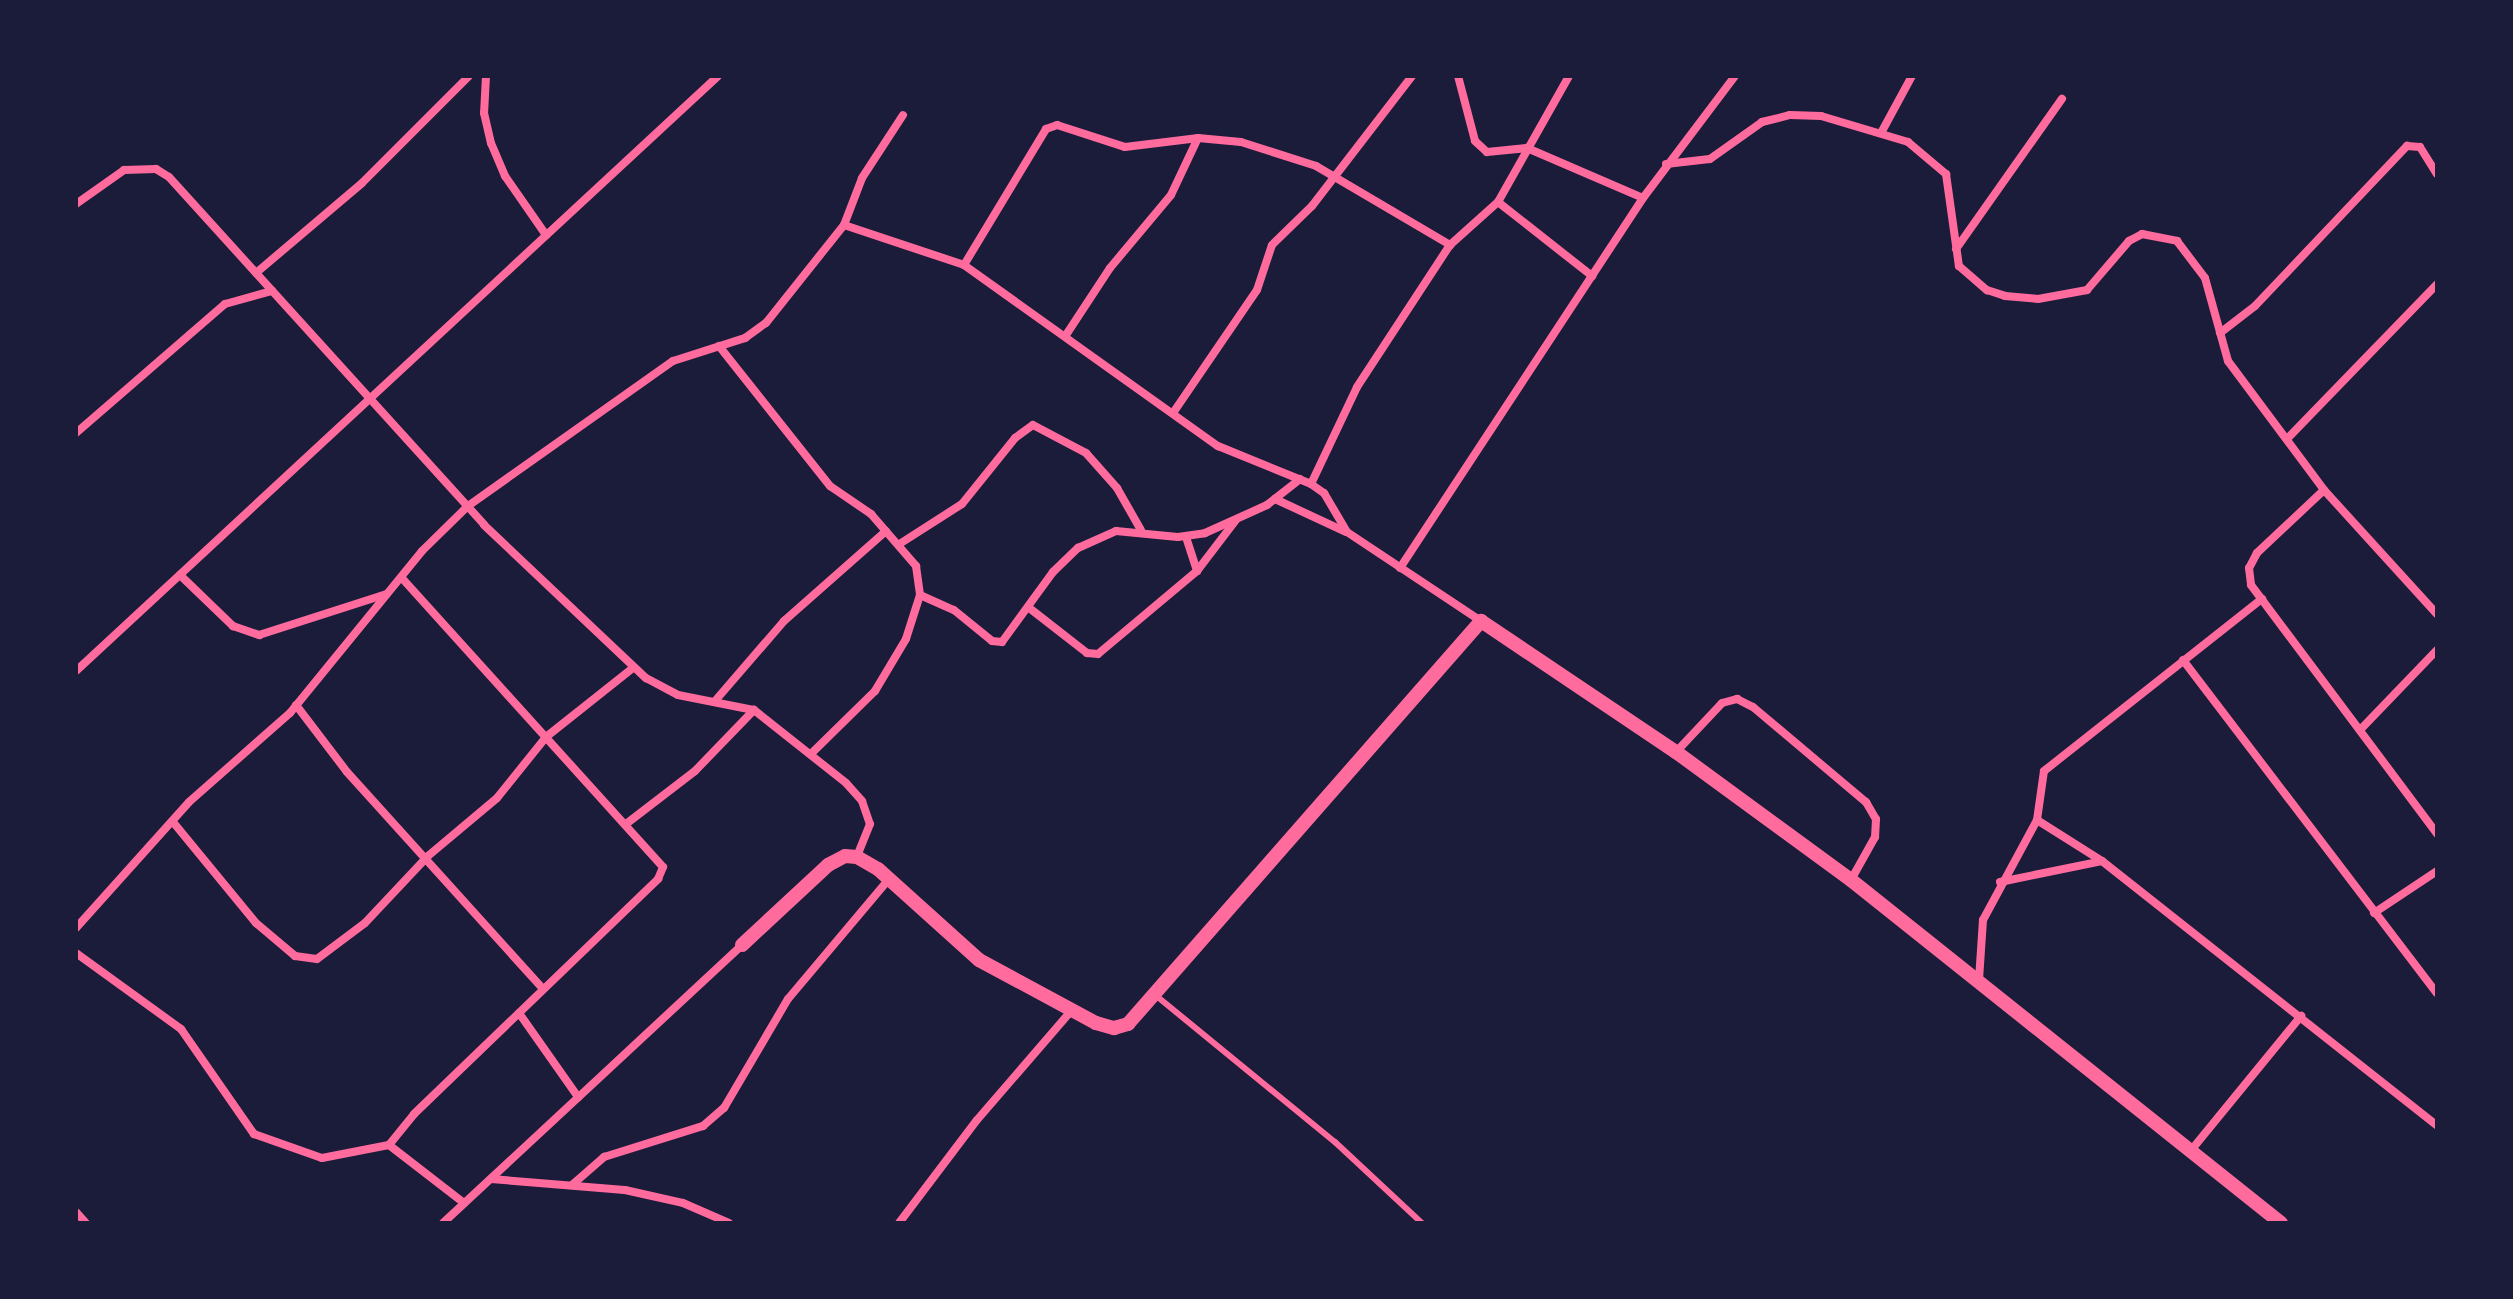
<!DOCTYPE html>
<html>
<head>
<meta charset="utf-8">
<style>
  body { margin:0 }
  #map { position:relative; width:2513px; height:1299px; overflow:hidden; background:#1b1b3a; font-family:"Fira Sans",sans-serif }
  div>[style] { position:absolute }
  [style*='--x'] { left:calc(var(--x)*1px); top:calc(var(--y)*1px); width:calc(var(--w)*1px); rotate:calc(var(--a)*1deg) }
  .service>* { height:6px; margin:-3px; padding:0 3px; transform-origin:3px; border-radius:3px; background:#ff6b9d }
  .minor>* { height:8px; margin:-4px; padding:0 4px; transform-origin:4px; border-radius:4px; background:#ff6b9d }
  .tertiary>* { height:14px; margin:-7px; padding:0 7px; transform-origin:7px; border-radius:7px; background:#ff6b9d }
  span { translate:-50% -50%; white-space:nowrap; text-align:center; line-height:1.15; -webkit-text-stroke:6px #1b1b3a; paint-order:stroke }
  .frame { position:absolute; inset:0; border:78px solid #1b1b3a; pointer-events:none }
</style>
</head>
<body>
<div id="map">
  <div class="service">
    <div style="--x:1154;--y:994;--w:234;--a:39.3"></div>
    <div style="--x:1335;--y:1142;--w:119;--a:43"></div>
  </div>
  <div class="minor">
    <div style="--x:486;--y:76;--w:37;--a:93"></div>
    <div style="--x:484;--y:113;--w:31;--a:77"></div>
    <div style="--x:491;--y:143;--w:36;--a:67"></div>
    <div style="--x:505;--y:176;--w:72;--a:55.2"></div>
    <div style="--x:1458;--y:76;--w:67;--a:75.3"></div>
    <div style="--x:1475;--y:141;--w:16;--a:43"></div>
    <div style="--x:1487;--y:152;--w:40;--a:-5.7"></div>
    <div style="--x:1527;--y:148;--w:126;--a:23.3"></div>
    <div style="--x:1881;--y:133;--w:65;--a:-61.5"></div>
    <div style="--x:1666;--y:164;--w:44;--a:-6.5"></div>
    <div style="--x:1710;--y:159;--w:64;--a:-35.4"></div>
    <div style="--x:1762;--y:122;--w:29;--a:-14"></div>
    <div style="--x:1790;--y:115;--w:31;--a:2"></div>
    <div style="--x:1821;--y:116;--w:91;--a:16.6"></div>
    <div style="--x:1908;--y:142;--w:50;--a:40.1"></div>
    <div style="--x:1946;--y:174;--w:93;--a:82"></div>
    <div style="--x:1959;--y:266;--w:37;--a:41"></div>
    <div style="--x:1987;--y:290;--w:19;--a:18"></div>
    <div style="--x:2005;--y:296;--w:33;--a:5"></div>
    <div style="--x:2038;--y:299;--w:50;--a:-10.4"></div>
    <div style="--x:2087;--y:290;--w:65;--a:-49.4"></div>
    <div style="--x:2129;--y:241;--w:15;--a:-28"></div>
    <div style="--x:2142;--y:234;--w:36;--a:11"></div>
    <div style="--x:2177;--y:241;--w:46;--a:52.9"></div>
    <div style="--x:2205;--y:278;--w:86;--a:74.5"></div>
    <div style="--x:2228;--y:361;--w:161;--a:53.3"></div>
    <div style="--x:2324;--y:490;--w:168;--a:47.7"></div>
    <div style="--x:1498;--y:202;--w:120;--a:38.2"></div>
    <div style="--x:76;--y:204;--w:59;--a:-35.3"></div>
    <div style="--x:124;--y:170;--w:32;--a:-2"></div>
    <div style="--x:156;--y:169;--w:15;--a:32"></div>
    <div style="--x:169;--y:177;--w:469;--a:47.8"></div>
    <div style="--x:484;--y:525;--w:223;--a:43.4"></div>
    <div style="--x:646;--y:678;--w:36;--a:28"></div>
    <div style="--x:678;--y:695;--w:77;--a:11.2"></div>
    <div style="--x:754;--y:710;--w:117;--a:38.4"></div>
    <div style="--x:846;--y:783;--w:24;--a:48"></div>
    <div style="--x:862;--y:801;--w:24;--a:71"></div>
    <div style="--x:870;--y:824;--w:35;--a:112"></div>
    <div style="--x:844;--y:225;--w:50;--a:-69"></div>
    <div style="--x:862;--y:178;--w:75;--a:-56.9"></div>
    <div style="--x:1956;--y:249;--w:184;--a:-54.8"></div>
    <div style="--x:964;--y:265;--w:159;--a:-58.9"></div>
    <div style="--x:1046;--y:129;--w:12;--a:-20"></div>
    <div style="--x:1057;--y:125;--w:71;--a:17.9"></div>
    <div style="--x:1125;--y:147;--w:74;--a:-7"></div>
    <div style="--x:1198;--y:138;--w:43;--a:5.3"></div>
    <div style="--x:1241;--y:142;--w:79;--a:17.7"></div>
    <div style="--x:1316;--y:166;--w:156;--a:30.5"></div>
    <div style="--x:256;--y:273;--w:139;--a:-40.3"></div>
    <div style="--x:362;--y:183;--w:151;--a:-45"></div>
    <div style="--x:2220;--y:333;--w:44;--a:-37.6"></div>
    <div style="--x:2255;--y:306;--w:221;--a:-46.5"></div>
    <div style="--x:2407;--y:146;--w:13;--a:4"></div>
    <div style="--x:2420;--y:147;--w:32;--a:58"></div>
    <div style="--x:1066;--y:335;--w:80;--a:-56.7"></div>
    <div style="--x:1110;--y:268;--w:95;--a:-50.1"></div>
    <div style="--x:1171;--y:195;--w:63;--a:-64.7"></div>
    <div style="--x:719;--y:346;--w:179;--a:51.6"></div>
    <div style="--x:830;--y:486;--w:50;--a:34.3"></div>
    <div style="--x:871;--y:514;--w:69;--a:49.1"></div>
    <div style="--x:916;--y:566;--w:29;--a:82"></div>
    <div style="--x:920;--y:595;--w:46;--a:107.7"></div>
    <div style="--x:906;--y:639;--w:61;--a:120.8"></div>
    <div style="--x:875;--y:691;--w:88;--a:135.5"></div>
    <div style="--x:1173;--y:413;--w:149;--a:-55.7"></div>
    <div style="--x:1257;--y:290;--w:47;--a:-71.6"></div>
    <div style="--x:1272;--y:245;--w:56;--a:-44.3"></div>
    <div style="--x:1312;--y:206;--w:164;--a:-52.4"></div>
    <div style="--x:76;--y:433;--w:197;--a:-40.9"></div>
    <div style="--x:225;--y:304;--w:49;--a:-15.5"></div>
    <div style="--x:2288;--y:438;--w:214;--a:-45.9"></div>
    <div style="--x:1311;--y:484;--w:107;--a:-64.6"></div>
    <div style="--x:1357;--y:387;--w:170;--a:-56.8"></div>
    <div style="--x:1450;--y:245;--w:64;--a:-41.9"></div>
    <div style="--x:1498;--y:202;--w:145;--a:-60.6"></div>
    <div style="--x:2324;--y:490;--w:92;--a:136.8"></div>
    <div style="--x:2257;--y:553;--w:17;--a:118"></div>
    <div style="--x:2249;--y:568;--w:17;--a:83"></div>
    <div style="--x:2251;--y:585;--w:311;--a:53.2"></div>
    <div style="--x:1275;--y:499;--w:78;--a:24.9"></div>
    <div style="--x:1186;--y:537;--w:36;--a:72"></div>
    <div style="--x:901;--y:543;--w:72;--a:-32.6"></div>
    <div style="--x:962;--y:504;--w:85;--a:-51.2"></div>
    <div style="--x:1015;--y:438;--w:22;--a:-36"></div>
    <div style="--x:1033;--y:425;--w:60;--a:27.8"></div>
    <div style="--x:1086;--y:453;--w:47;--a:48.5"></div>
    <div style="--x:1117;--y:488;--w:48;--a:60.3"></div>
    <div style="--x:1400;--y:568;--w:443;--a:-56.7"></div>
    <div style="--x:1643;--y:198;--w:153;--a:-53"></div>
    <div style="--x:180;--y:575;--w:74;--a:43.9"></div>
    <div style="--x:233;--y:626;--w:28;--a:19"></div>
    <div style="--x:259;--y:635;--w:134;--a:-17.8"></div>
    <div style="--x:920;--y:595;--w:37;--a:24"></div>
    <div style="--x:954;--y:610;--w:49;--a:39.2"></div>
    <div style="--x:992;--y:641;--w:10;--a:6"></div>
    <div style="--x:1002;--y:642;--w:87;--a:-53.9"></div>
    <div style="--x:1053;--y:572;--w:35;--a:-44"></div>
    <div style="--x:1078;--y:548;--w:42;--a:-24.1"></div>
    <div style="--x:1116;--y:531;--w:62;--a:5.5"></div>
    <div style="--x:1178;--y:537;--w:27;--a:-8"></div>
    <div style="--x:1205;--y:533;--w:68;--a:-24.3"></div>
    <div style="--x:1267;--y:505;--w:42;--a:-38.2"></div>
    <div style="--x:1028;--y:607;--w:75;--a:37.9"></div>
    <div style="--x:1087;--y:653;--w:11;--a:5"></div>
    <div style="--x:1098;--y:654;--w:129;--a:-40"></div>
    <div style="--x:1197;--y:571;--w:64;--a:-52.6"></div>
    <div style="--x:2183;--y:660;--w:419;--a:52.7"></div>
    <div style="--x:76;--y:671;--w:875;--a:-42.82"></div>
    <div style="--x:715;--y:701;--w:106;--a:-49.2"></div>
    <div style="--x:784;--y:621;--w:136;--a:-41.4"></div>
    <div style="--x:296;--y:705;--w:84;--a:52.7"></div>
    <div style="--x:347;--y:772;--w:292;--a:47.9"></div>
    <div style="--x:2360;--y:730;--w:111;--a:-46.1"></div>
    <div style="--x:1676;--y:752;--w:67;--a:-46.8"></div>
    <div style="--x:1722;--y:703;--w:16;--a:-15"></div>
    <div style="--x:1737;--y:699;--w:18;--a:27"></div>
    <div style="--x:1753;--y:707;--w:148;--a:40.1"></div>
    <div style="--x:1866;--y:802;--w:20;--a:60"></div>
    <div style="--x:1876;--y:819;--w:18;--a:93"></div>
    <div style="--x:1875;--y:837;--w:49;--a:119.2"></div>
    <div style="--x:2037;--y:820;--w:77;--a:32.2"></div>
    <div style="--x:2102;--y:861;--w:427;--a:38.3"></div>
    <div style="--x:173;--y:822;--w:131;--a:50.6"></div>
    <div style="--x:256;--y:923;--w:51;--a:40.2"></div>
    <div style="--x:295;--y:956;--w:22;--a:8"></div>
    <div style="--x:317;--y:959;--w:60;--a:-36.9"></div>
    <div style="--x:365;--y:923;--w:92;--a:-46.8"></div>
    <div style="--x:428;--y:856;--w:90;--a:-40"></div>
    <div style="--x:497;--y:798;--w:78;--a:-51.2"></div>
    <div style="--x:546;--y:737;--w:112;--a:-38.5"></div>
    <div style="--x:626;--y:824;--w:87;--a:-37.5"></div>
    <div style="--x:695;--y:771;--w:85;--a:-46"></div>
    <div style="--x:2000;--y:882;--w:104;--a:-11.6"></div>
    <div style="--x:2374;--y:913;--w:76;--a:-33.7"></div>
    <div style="--x:76;--y:928;--w:169;--a:-48.1"></div>
    <div style="--x:189;--y:802;--w:135;--a:-41.4"></div>
    <div style="--x:290;--y:713;--w:209;--a:-50.8"></div>
    <div style="--x:422;--y:551;--w:64;--a:-44.4"></div>
    <div style="--x:468;--y:506;--w:251;--a:-35.3"></div>
    <div style="--x:673;--y:361;--w:76;--a:-17.7"></div>
    <div style="--x:745;--y:338;--w:26;--a:-36"></div>
    <div style="--x:766;--y:323;--w:125;--a:-51.5"></div>
    <div style="--x:844;--y:225;--w:126;--a:18.4"></div>
    <div style="--x:964;--y:265;--w:312;--a:35.5"></div>
    <div style="--x:1218;--y:446;--w:100;--a:22.2"></div>
    <div style="--x:1311;--y:484;--w:16;--a:35"></div>
    <div style="--x:1324;--y:493;--w:45;--a:59.5"></div>
    <div style="--x:1347;--y:532;--w:161;--a:33.6"></div>
    <div style="--x:76;--y:953;--w:130;--a:35.9"></div>
    <div style="--x:181;--y:1029;--w:128;--a:55.2"></div>
    <div style="--x:254;--y:1134;--w:72;--a:19.4"></div>
    <div style="--x:322;--y:1158;--w:68;--a:-11"></div>
    <div style="--x:389;--y:1145;--w:95;--a:37.7"></div>
    <div style="--x:1979;--y:980;--w:60;--a:-86.2"></div>
    <div style="--x:1983;--y:920;--w:114;--a:-61.6"></div>
    <div style="--x:2037;--y:820;--w:49;--a:-81.9"></div>
    <div style="--x:2044;--y:771;--w:278;--a:-38.3"></div>
    <div style="--x:519;--y:1013;--w:103;--a:54.9"></div>
    <div style="--x:389;--y:1145;--w:40;--a:-51"></div>
    <div style="--x:414;--y:1114;--w:339;--a:-43.9"></div>
    <div style="--x:658;--y:879;--w:13;--a:-67"></div>
    <div style="--x:663;--y:867;--w:389;--a:-132.1"></div>
    <div style="--x:2193;--y:1148;--w:171;--a:-50.7"></div>
    <div style="--x:491;--y:1179;--w:134;--a:4.7"></div>
    <div style="--x:625;--y:1190;--w:59;--a:12.6"></div>
    <div style="--x:683;--y:1203;--w:50;--a:23.5"></div>
    <div style="--x:572;--y:1185;--w:43;--a:-41.2"></div>
    <div style="--x:604;--y:1157;--w:104;--a:-17.4"></div>
    <div style="--x:703;--y:1126;--w:28;--a:-41"></div>
    <div style="--x:724;--y:1108;--w:126;--a:-59.6"></div>
    <div style="--x:788;--y:999;--w:157;--a:-49.9"></div>
    <div style="--x:76;--y:1212;--w:15;--a:48"></div>
    <div style="--x:443;--y:1223;--w:408;--a:-42.9"></div>
    <div style="--x:899;--y:1223;--w:129;--a:-52.9"></div>
    <div style="--x:977;--y:1120;--w:145;--a:-49.2"></div>
  </div>
  <div class="tertiary">
    <div style="--x:742;--y:945;--w:117;--a:-42.9"></div>
    <div style="--x:828;--y:865;--w:19;--a:-28"></div>
    <div style="--x:845;--y:856;--w:12;--a:5"></div>
    <div style="--x:857;--y:857;--w:24;--a:30"></div>
    <div style="--x:878;--y:869;--w:136;--a:42"></div>
    <div style="--x:979;--y:960;--w:133;--a:28.3"></div>
    <div style="--x:1096;--y:1023;--w:19;--a:16"></div>
    <div style="--x:1114;--y:1028;--w:15;--a:-16"></div>
    <div style="--x:1128;--y:1024;--w:536;--a:-48.78"></div>
    <div style="--x:1481;--y:621;--w:235;--a:33.9"></div>
    <div style="--x:1676;--y:752;--w:217;--a:36.2"></div>
    <div style="--x:1851;--y:880;--w:550;--a:38.58"></div>
  </div>
  <div class="frame"></div>
</div>
</body>
</html>
